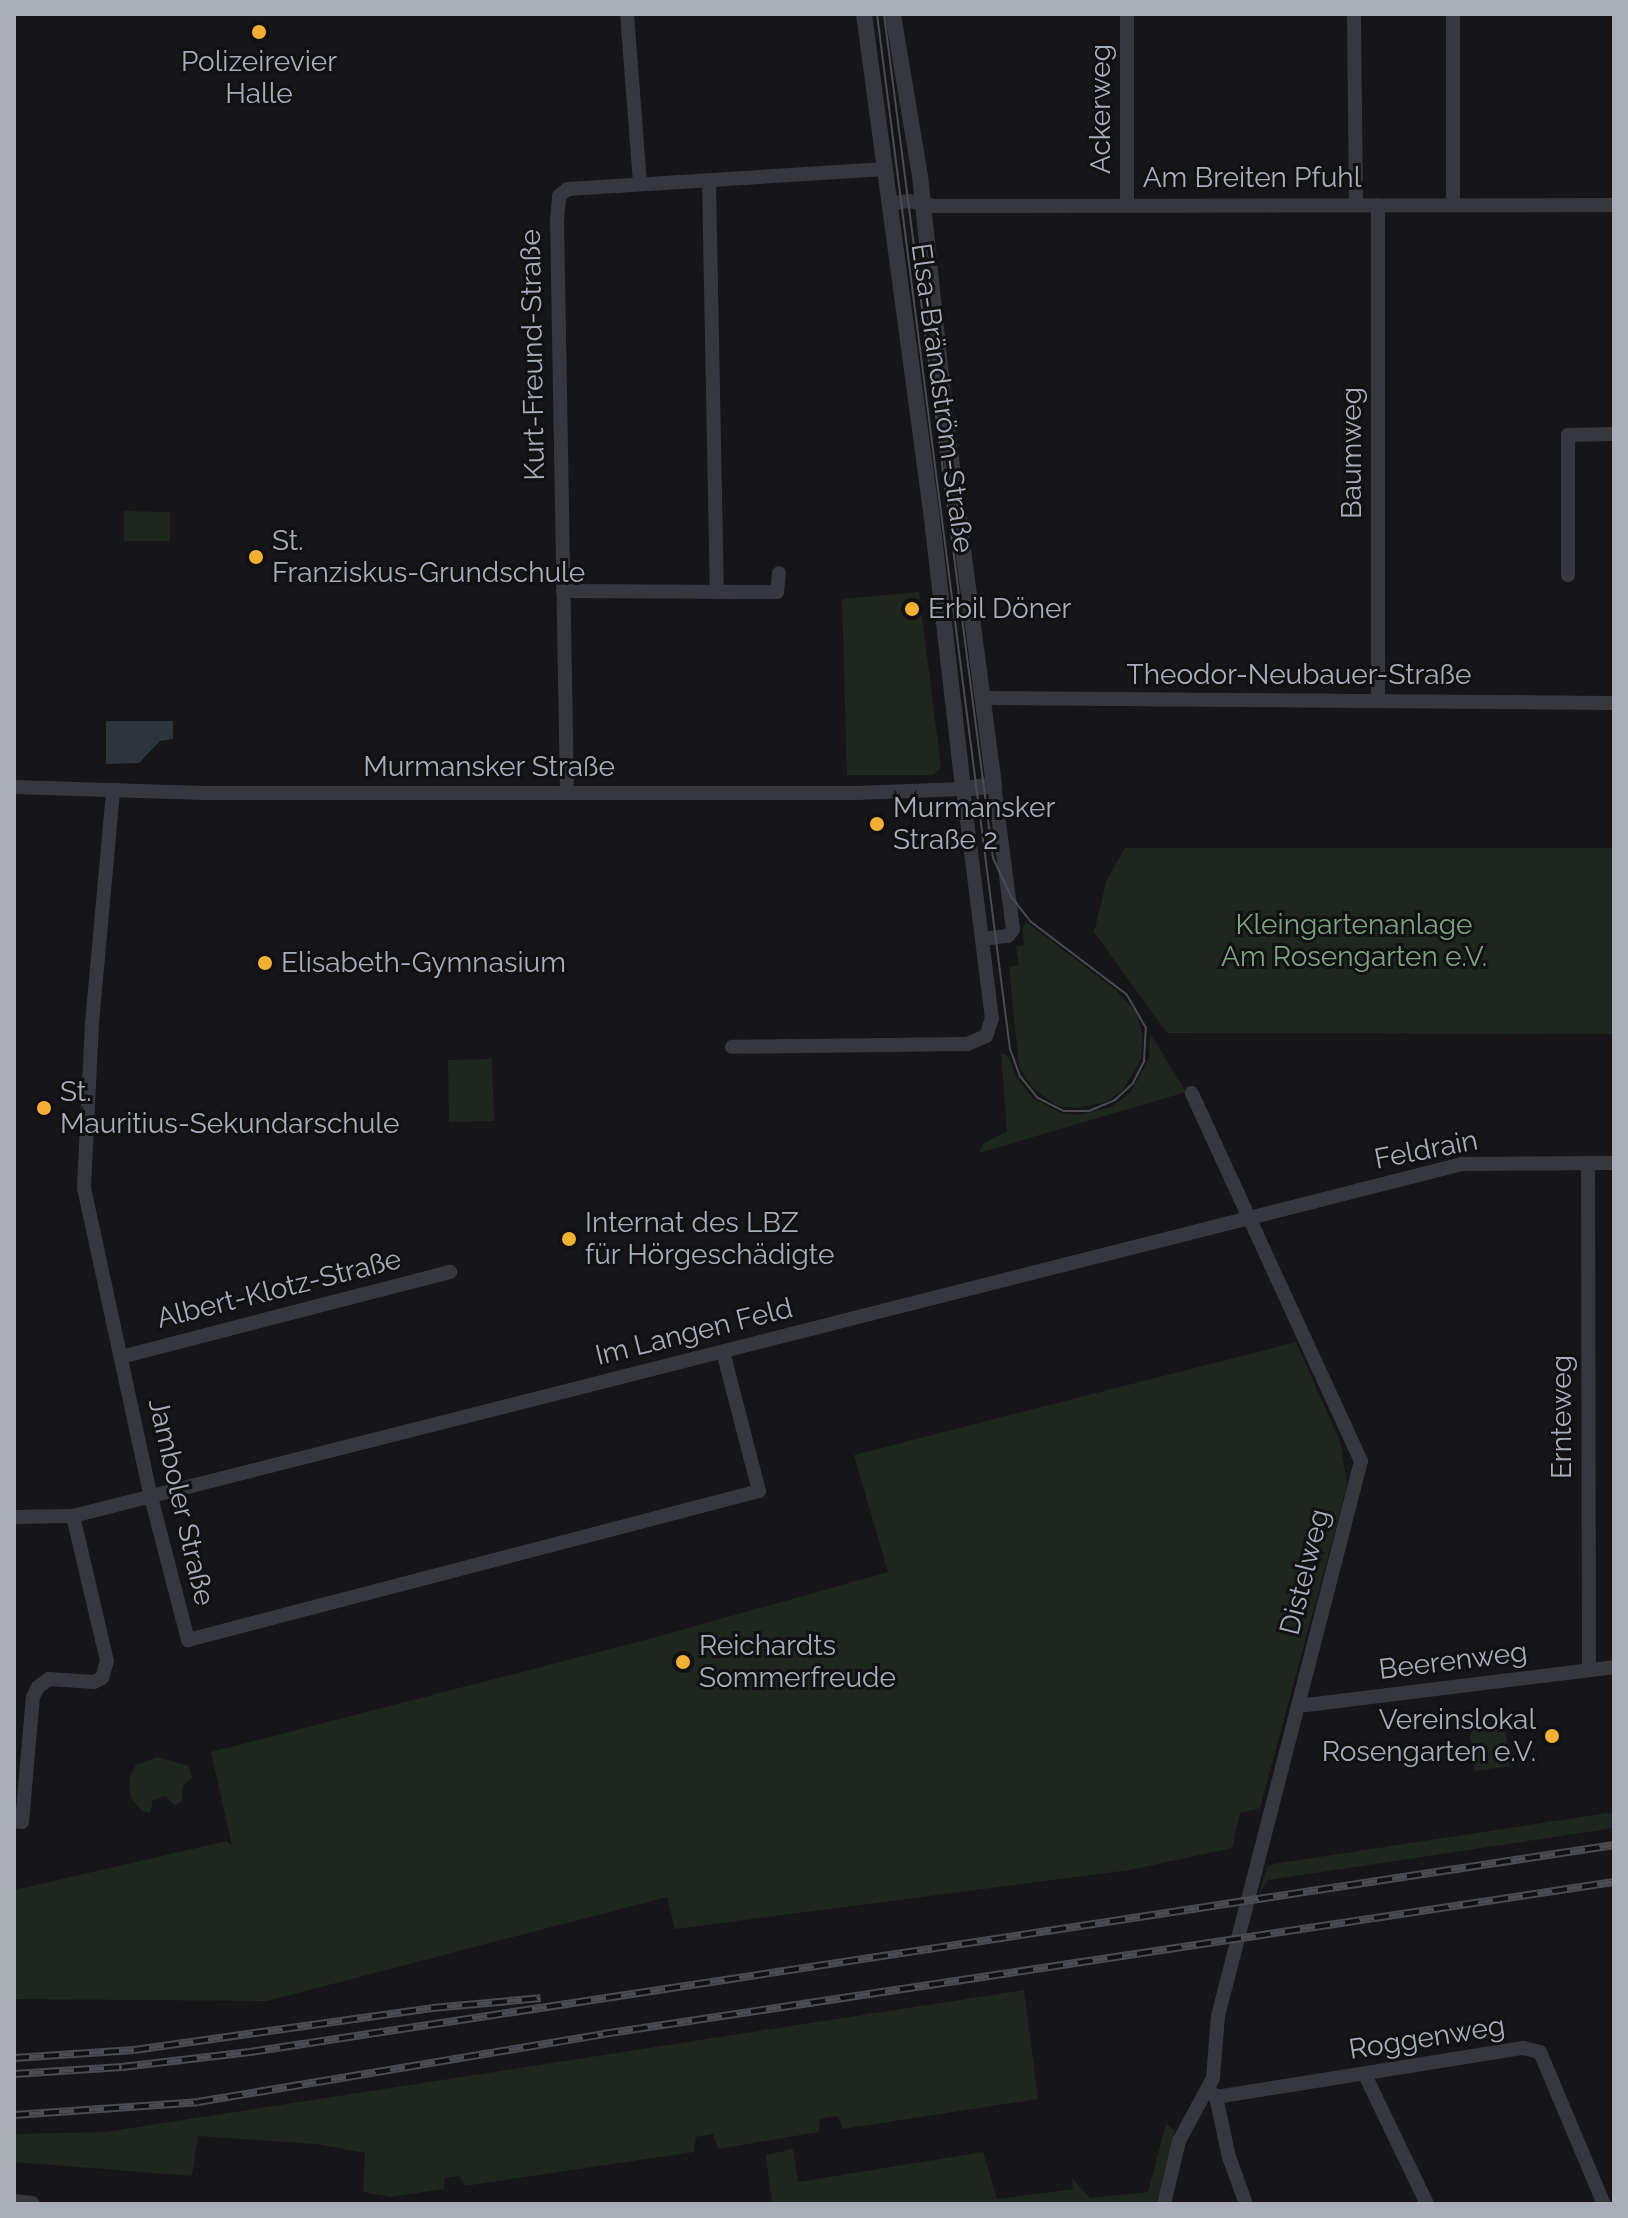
<!DOCTYPE html>
<html>
<head>
<meta charset="utf-8">
<style>
  body { margin:0 }
  #map { position:relative; width:1628px; height:2218px; overflow:hidden; background:#161618; font-family:Raleway,sans-serif }
  div>[style] { position:absolute }
  [style*='--x'] { left:calc(var(--x)*1px); top:calc(var(--y)*1px); width:calc(var(--w)*1px); rotate:calc(var(--a)*1deg) }
  .green>* { inset:0; background:#1e261f }
  .water>* { inset:0; background:#2c353c }
  .minor>* { height:14px; margin:-7px; padding:0 7px; transform-origin:7px; border-radius:7px; background:#37383d }
  .tertiary>* { height:16px; margin:-8px; padding:0 8px; transform-origin:8px; border-radius:8px; background:#37383d }
  .tram>* { height:2px; margin:-1px; padding:0 1px; transform-origin:1px; border-radius:1px; background:#4a4c52 }
  .rail>* { height:8px; margin-top:-4px; transform-origin:0; background:repeating-linear-gradient(90deg,#111113 0 15px,#4a4c52 0 30px); box-sizing:border-box; border-block:2px solid #4a4c52 }
  .dots>* { width:22px; height:22px; translate:-50% -50%; box-sizing:border-box; border:4px solid #111113; border-radius:50% }
  span { translate:-50% -50%; white-space:nowrap; text-align:center; line-height:1.15; -webkit-text-stroke:6px #111113; paint-order:stroke }
  .poi-label { font-size:28px; color:#a8adb8 }
  .left { translate:0 -50%; text-align:left }
  .right { translate:-100% -50%; text-align:right }
  .street-label { font-size:28px; color:#a8adb8 }
  .park-label { font-size:28px; color:#7fa381 }
  .frame { position:absolute; inset:0; border:16px solid #a8adb8; pointer-events:none }
</style>
</head>
<body>
<div id="map">
  <div class="green">
    <div style="clip-path:polygon(124px 511px,170px 512px,170px 541px,124px 541px)"></div>
    <div style="clip-path:polygon(919px 592px,941px 768px,933px 775px,847px 775px,842px 599px)"></div>
    <div style="clip-path:polygon(1125px 848px,1614px 848px,1614px 1034px,1167px 1033px,1094px 932px,1107px 879px)"></div>
    <div style="clip-path:polygon(1026px 922px,1116px 990px,1137px 1014px,1143px 1036px,1141px 1059px,1123px 1090px,1106px 1102px,1077px 1108px,1057px 1106px,1032px 1087px,1019px 1067px,1009px 967px,1019px 965px,1016px 947px,1024px 945px,1022px 929px)"></div>
    <div style="clip-path:polygon(1150px 1033px,1186px 1092px,979px 1153px,983px 1144px,1007px 1131px,1001px 1053px,1008px 1056px,1017px 1078px,1033px 1098px,1060px 1113px,1080px 1115px,1111px 1107px,1130px 1093px,1149px 1059px)"></div>
    <div style="clip-path:polygon(492px 1059px,494px 1121px,449px 1122px,448px 1060px)"></div>
    <div style="clip-path:polygon(1296px 1342px,1341px 1444px,1347px 1486px,1260px 1808px,1240px 1813px,1232px 1848px,1130px 1870px,675px 1929px,667px 1897px,267px 2001px,14px 1999px,14px 1890px,227px 1841px,232px 1846px,211px 1752px,653px 1638px,888px 1572px,854px 1455px)"></div>
    <div style="clip-path:polygon(1504px 1721px,1510px 1766px,1475px 1771px,1469px 1726px)"></div>
    <div style="clip-path:polygon(157px 1757px,189px 1766px,192px 1778px,183px 1786px,182px 1801px,174px 1805px,166px 1796px,153px 1800px,150px 1813px,142px 1811px,131px 1798px,129px 1778px,136px 1765px)"></div>
    <div style="clip-path:polygon(1614px 1812px,1614px 1828px,1268px 1880px,1259px 1894px,1267px 1867px,1273px 1864px)"></div>
    <div style="clip-path:polygon(1024px 1990px,1038px 2099px,843px 2129px,838px 2116px,820px 2119px,819px 2132px,718px 2149px,713px 2134px,696px 2137px,694px 2152px,465px 2186px,460px 2176px,445px 2178px,444px 2189px,391px 2197px,363px 2192px,365px 2153px,317px 2144px,198px 2136px,192px 2176px,14px 2162px,14px 2134px,105px 2132px)"></div>
    <div style="clip-path:polygon(1166px 2124px,1175px 2131px,1156px 2204px,772px 2204px,766px 2155px,793px 2149px,798px 2182px,983px 2152px,997px 2199px,1073px 2189px,1072px 2178px,1090px 2198px,1148px 2192px)"></div>
  </div>
  <div class="water">
    <div style="clip-path:polygon(106px 721px,173px 721px,173px 739px,160px 741px,139px 763px,106px 764px)"></div>
  </div>
  <div class="minor">
    <div style="--x:627;--y:14;--w:170;--a:85.6"></div>
    <div style="--x:1127;--y:14;--w:189;--a:90"></div>
    <div style="--x:1354;--y:14;--w:191;--a:89.4"></div>
    <div style="--x:709;--y:182;--w:410;--a:88.9"></div>
    <div style="--x:889;--y:204;--w:20;--a:-9"></div>
    <div style="--x:909;--y:201;--w:26;--a:11"></div>
    <div style="--x:935;--y:206;--w:679;--a:-0.08"></div>
    <div style="--x:1378;--y:205;--w:496;--a:90"></div>
    <div style="--x:1453;--y:205;--w:191;--a:-90"></div>
    <div style="--x:1568;--y:575;--w:140;--a:-90"></div>
    <div style="--x:1568;--y:435;--w:46;--a:-1.2"></div>
    <div style="--x:563;--y:591;--w:214;--a:0.3"></div>
    <div style="--x:777;--y:592;--w:19;--a:-84"></div>
    <div style="--x:983;--y:698;--w:631;--a:0.45"></div>
    <div style="--x:14;--y:787;--w:190;--a:1.8"></div>
    <div style="--x:204;--y:793;--w:653;--a:0"></div>
    <div style="--x:857;--y:793;--w:106;--a:-2.2"></div>
    <div style="--x:963;--y:789;--w:231;--a:82.8"></div>
    <div style="--x:992;--y:1018;--w:19;--a:108"></div>
    <div style="--x:986;--y:1036;--w:21;--a:157"></div>
    <div style="--x:967;--y:1044;--w:235;--a:179.3"></div>
    <div style="--x:113;--y:792;--w:232;--a:95.2"></div>
    <div style="--x:92;--y:1023;--w:165;--a:92.8"></div>
    <div style="--x:84;--y:1188;--w:316;--a:77.8"></div>
    <div style="--x:151;--y:1497;--w:148;--a:75.5"></div>
    <div style="--x:188;--y:1640;--w:590;--a:-14.62"></div>
    <div style="--x:759;--y:1491;--w:144;--a:-104.5"></div>
    <div style="--x:567;--y:793;--w:572;--a:-91"></div>
    <div style="--x:557;--y:221;--w:25;--a:-85"></div>
    <div style="--x:559;--y:196;--w:11;--a:-38"></div>
    <div style="--x:568;--y:189;--w:318;--a:-3.6"></div>
    <div style="--x:982;--y:939;--w:26;--a:-7"></div>
    <div style="--x:1008;--y:936;--w:9;--a:-54"></div>
    <div style="--x:1013;--y:929;--w:145;--a:-97.5"></div>
    <div style="--x:1588;--y:1163;--w:507;--a:89.89"></div>
    <div style="--x:121;--y:1357;--w:340;--a:-14.5"></div>
    <div style="--x:14;--y:1517;--w:59;--a:-1"></div>
    <div style="--x:73;--y:1516;--w:1433;--a:-14.22"></div>
    <div style="--x:1462;--y:1164;--w:152;--a:-0.4"></div>
    <div style="--x:1298;--y:1706;--w:318;--a:-7"></div>
    <div style="--x:14;--y:1821;--w:8;--a:7"></div>
    <div style="--x:22;--y:1822;--w:125;--a:-85"></div>
    <div style="--x:33;--y:1697;--w:11;--a:-63"></div>
    <div style="--x:38;--y:1687;--w:14;--a:-36"></div>
    <div style="--x:49;--y:1679;--w:45;--a:3.8"></div>
    <div style="--x:94;--y:1682;--w:9;--a:-27"></div>
    <div style="--x:102;--y:1678;--w:18;--a:-74"></div>
    <div style="--x:107;--y:1661;--w:149;--a:-103.2"></div>
    <div style="--x:1365;--y:2075;--w:143;--a:64.3"></div>
    <div style="--x:1209;--y:2090;--w:10;--a:45"></div>
    <div style="--x:1216;--y:2097;--w:311;--a:-9.1"></div>
    <div style="--x:1523;--y:2048;--w:17;--a:13"></div>
    <div style="--x:1540;--y:2052;--w:165;--a:67.2"></div>
    <div style="--x:1216;--y:2097;--w:61;--a:77.8"></div>
    <div style="--x:1229;--y:2157;--w:50;--a:70.1"></div>
    <div style="--x:1164;--y:2204;--w:65;--a:-76.6"></div>
    <div style="--x:1179;--y:2141;--w:72;--a:-61.6"></div>
    <div style="--x:1213;--y:2078;--w:62;--a:-85.4"></div>
    <div style="--x:1218;--y:2016;--w:573;--a:-75.55"></div>
    <div style="--x:1361;--y:1461;--w:405;--a:-114.7"></div>
  </div>
  <div class="tertiary">
    <div style="--x:864;--y:14;--w:501;--a:82.32"></div>
    <div style="--x:931;--y:511;--w:280;--a:83.4"></div>
    <div style="--x:963;--y:789;--w:31;--a:-7"></div>
    <div style="--x:994;--y:785;--w:384;--a:-97.5"></div>
    <div style="--x:944;--y:404;--w:229;--a:-96"></div>
    <div style="--x:920;--y:176;--w:164;--a:-99.5"></div>
    <div style="--x:14;--y:2202;--w:18;--a:6"></div>
  </div>
  <div class="tram">
    <div style="--x:877;--y:14;--w:1044;--a:82.68"></div>
    <div style="--x:1010;--y:1049;--w:29;--a:70"></div>
    <div style="--x:1020;--y:1076;--w:28;--a:51"></div>
    <div style="--x:1038;--y:1098;--w:29;--a:27"></div>
    <div style="--x:1064;--y:1111;--w:25;--a:0"></div>
    <div style="--x:1089;--y:1111;--w:28;--a:-23"></div>
    <div style="--x:1115;--y:1100;--w:25;--a:-43"></div>
    <div style="--x:1133;--y:1083;--w:25;--a:-63"></div>
    <div style="--x:1144;--y:1061;--w:33;--a:-87"></div>
    <div style="--x:1146;--y:1028;--w:39;--a:-120"></div>
    <div style="--x:1126;--y:994;--w:119;--a:-142.8"></div>
    <div style="--x:1031;--y:922;--w:33;--a:-128"></div>
    <div style="--x:1011;--y:896;--w:42;--a:-115.3"></div>
    <div style="--x:993;--y:858;--w:851;--a:-97.36"></div>
  </div>
  <div class="rail">
    <div style="--x:14;--y:2058;--w:120;--a:-3.8"></div>
    <div style="--x:134;--y:2050;--w:301;--a:-8"></div>
    <div style="--x:432;--y:2008;--w:109;--a:-5.2"></div>
    <div style="--x:14;--y:2074;--w:108;--a:-3.7"></div>
    <div style="--x:122;--y:2067;--w:129;--a:-6.7"></div>
    <div style="--x:250;--y:2052;--w:1380;--a:-8.63"></div>
    <div style="--x:14;--y:2115;--w:184;--a:-4"></div>
    <div style="--x:198;--y:2102;--w:411;--a:-9.5"></div>
    <div style="--x:603;--y:2034;--w:1022;--a:-8.55"></div>
  </div>
  <div class="dots">
    <div style="left:259px;top:32px;background:#f2b134"></div>
    <div style="left:256px;top:557px;background:#f2b134"></div>
    <div style="left:912px;top:609px;background:#f2b134"></div>
    <div style="left:877px;top:824px;background:#f2b134"></div>
    <div style="left:265px;top:963px;background:#f2b134"></div>
    <div style="left:44px;top:1108px;background:#f2b134"></div>
    <div style="left:569px;top:1239px;background:#f2b134"></div>
    <div style="left:683px;top:1662px;background:#f2b134"></div>
    <div style="left:1552px;top:1736px;background:#f2b134"></div>
  </div>
  <div class="poi-label">
    <span style="left:259px;top:78px">Polizeirevier<br>Halle</span>
    <span class="left" style="left:272px;top:557px">St.<br>Franziskus-Grundschule</span>
    <span class="left" style="left:928px;top:609px">Erbil Döner</span>
    <span class="left" style="left:893px;top:824px">Murmansker<br>Straße 2</span>
    <span class="left" style="left:281px;top:963px">Elisabeth-Gymnasium</span>
    <span class="left" style="left:60px;top:1108px">St.<br>Mauritius-Sekundarschule</span>
    <span class="left" style="left:585px;top:1239px">Internat des LBZ<br>für Hörgeschädigte</span>
    <span class="left" style="left:699px;top:1662px">Reichardts<br>Sommerfreude</span>
    <span class="right" style="left:1536px;top:1736px">Vereinslokal<br>Rosengarten e.V.</span>
  </div>
  <div class="street-label">
    <span style="left:1101px;top:109px;rotate:-90deg">Ackerweg</span>
    <span style="left:1252px;top:178px">Am Breiten Pfuhl</span>
    <span style="left:533px;top:355px;rotate:-91deg">Kurt-Freund-Straße</span>
    <span style="left:942px;top:398px;rotate:82deg">Elsa-Brändström-Straße</span>
    <span style="left:1352px;top:453px;rotate:-90deg">Baumweg</span>
    <span style="left:1299px;top:675px">Theodor-Neubauer-Straße</span>
    <span style="left:489px;top:767px">Murmansker Straße</span>
    <span style="left:1426px;top:1150px;rotate:-11deg">Feldrain</span>
    <span style="left:279px;top:1289px;rotate:-14deg">Albert-Klotz-Straße</span>
    <span style="left:694px;top:1332px;rotate:-14deg">Im Langen Feld</span>
    <span style="left:1562px;top:1417px;rotate:-90deg">Ernteweg</span>
    <span style="left:181px;top:1502px;rotate:77deg">Jamboler Straße</span>
    <span style="left:1305px;top:1572px;rotate:-76deg">Distelweg</span>
    <span style="left:1453px;top:1661px;rotate:-7deg">Beerenweg</span>
    <span style="left:1427px;top:2038px;rotate:-9deg">Roggenweg</span>
  </div>
  <div class="park-label">
    <span style="left:1354px;top:941px">Kleingartenanlage<br>Am Rosengarten e.V.</span>
  </div>
  <div class="frame"></div>
</div>
</body>
</html>
